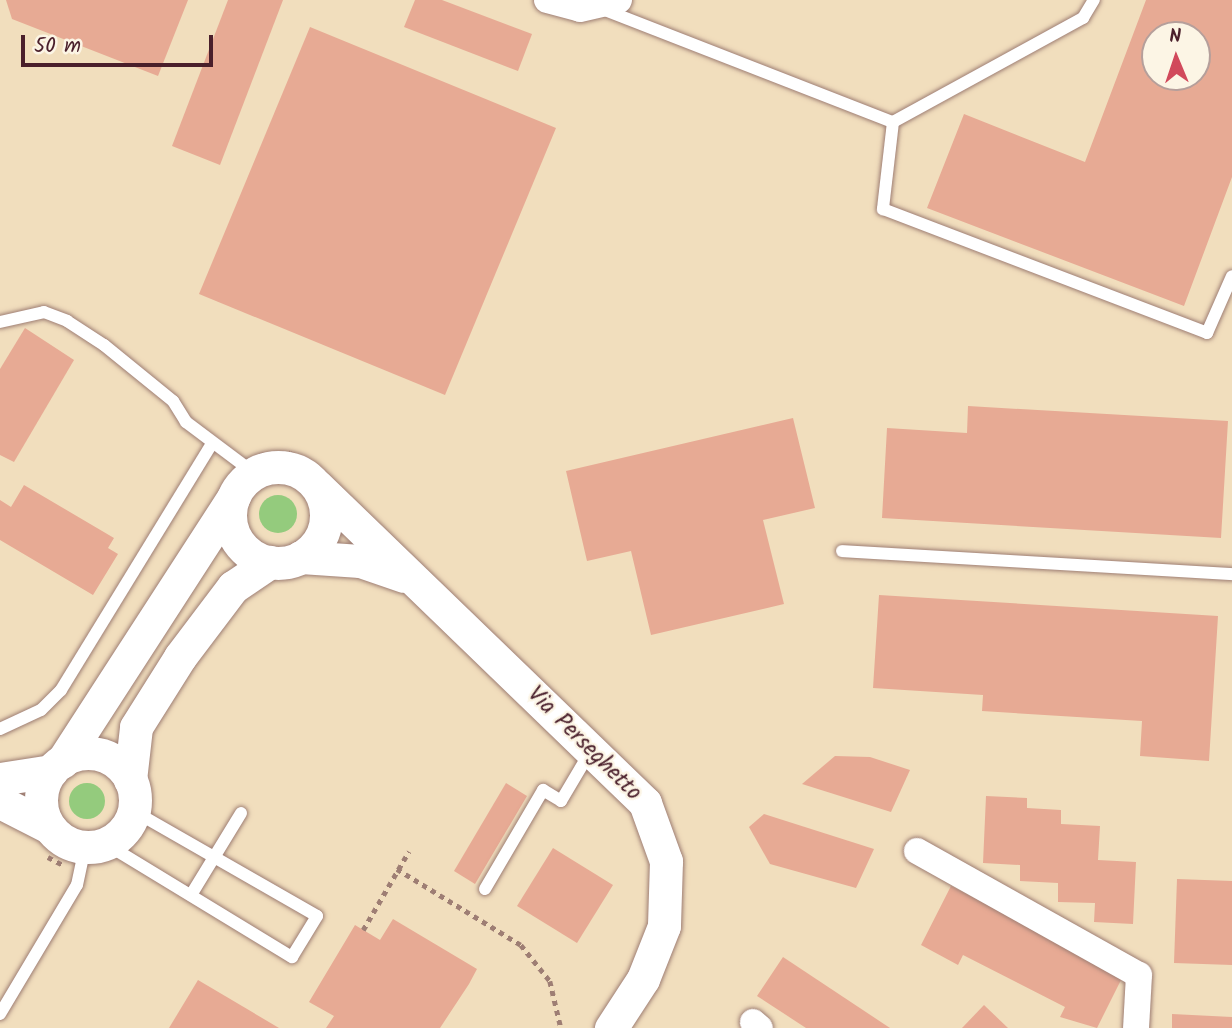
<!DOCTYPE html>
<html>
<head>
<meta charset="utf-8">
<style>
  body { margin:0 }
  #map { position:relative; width:1232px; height:1028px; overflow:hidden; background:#f1debd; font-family:Kalam,sans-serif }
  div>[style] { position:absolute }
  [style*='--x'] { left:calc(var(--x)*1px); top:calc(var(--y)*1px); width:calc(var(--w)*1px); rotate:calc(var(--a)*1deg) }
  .green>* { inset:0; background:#94cb7d }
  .round { border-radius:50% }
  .building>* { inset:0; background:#e7aa94 }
  .path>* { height:4.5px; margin-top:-2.25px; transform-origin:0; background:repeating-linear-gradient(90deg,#9e7e74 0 5px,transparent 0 10px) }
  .roads { filter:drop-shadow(0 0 2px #9e7e74) drop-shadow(0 0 2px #9e7e74) }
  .service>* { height:12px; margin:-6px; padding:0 6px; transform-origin:6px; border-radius:6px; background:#fff }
  .minor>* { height:26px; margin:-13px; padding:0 13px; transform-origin:13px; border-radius:13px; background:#fff }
  .tertiary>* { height:33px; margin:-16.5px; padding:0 16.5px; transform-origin:16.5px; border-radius:16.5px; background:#fff }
  .tertiary>.ring { margin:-16.5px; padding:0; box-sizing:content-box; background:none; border:33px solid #fff; border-radius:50% }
  span { translate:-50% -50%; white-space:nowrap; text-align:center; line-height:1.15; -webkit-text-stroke:5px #fcf5e5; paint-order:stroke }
  .street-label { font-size:23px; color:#4a1f2b }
  .north { position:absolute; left:1141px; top:21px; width:70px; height:70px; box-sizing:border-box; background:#fcf5e5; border:2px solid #b59f9b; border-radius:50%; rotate:358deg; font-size:19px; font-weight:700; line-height:28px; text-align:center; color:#4a1f2b }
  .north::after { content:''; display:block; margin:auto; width:24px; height:32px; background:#d1495b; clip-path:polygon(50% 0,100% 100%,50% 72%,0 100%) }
  .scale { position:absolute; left:21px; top:35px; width:192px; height:32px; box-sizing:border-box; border:4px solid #4a1f2b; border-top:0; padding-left:9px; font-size:21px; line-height:24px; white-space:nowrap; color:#4a1f2b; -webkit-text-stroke:5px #fcf5e5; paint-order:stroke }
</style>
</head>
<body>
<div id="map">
  <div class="green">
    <div class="round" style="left:259px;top:495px;width:38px;height:38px"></div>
    <div class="round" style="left:69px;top:783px;width:36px;height:36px"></div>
  </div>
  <div class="building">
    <div style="clip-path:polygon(6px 0,188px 0,158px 76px,12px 19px)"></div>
    <div style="clip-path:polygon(228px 0,283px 0,220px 165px,172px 146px)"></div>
    <div style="clip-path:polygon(415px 0,442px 0,532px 34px,518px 71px,404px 27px)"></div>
    <div style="clip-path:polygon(evenodd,1146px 0,1232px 0,1232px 177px,1184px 306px,927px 208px,964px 114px,1085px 162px,1146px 0,1155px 35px,1197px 35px,1197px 77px,1155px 77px,1155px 35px)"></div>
    <div style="clip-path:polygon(310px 27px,556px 128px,445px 395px,199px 294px)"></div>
    <div style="clip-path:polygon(25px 328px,74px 360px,14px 462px,0 455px,0 369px)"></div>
    <div style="clip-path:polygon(968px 406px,1228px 421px,1221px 538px,882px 518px,887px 428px,967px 433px)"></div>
    <div style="clip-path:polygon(793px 418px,815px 508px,763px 520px,784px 604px,651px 635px,631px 551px,587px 561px,566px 471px)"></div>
    <div style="clip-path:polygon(24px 485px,114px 538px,108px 548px,118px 554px,93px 595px,0 540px,0 500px,11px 507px)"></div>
    <div style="clip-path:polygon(879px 595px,1218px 616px,1209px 761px,1140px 756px,1142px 721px,982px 711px,983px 695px,873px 688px)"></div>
    <div style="clip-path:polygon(835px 756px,870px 757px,910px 770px,891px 812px,802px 784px)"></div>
    <div style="clip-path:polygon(506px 783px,527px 796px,475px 884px,454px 871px)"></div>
    <div style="clip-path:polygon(986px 796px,1027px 798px,1027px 808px,1061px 810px,1061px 824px,1100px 826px,1098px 860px,1136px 862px,1133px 924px,1094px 922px,1095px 903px,1058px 902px,1058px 883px,1020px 881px,1020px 865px,983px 863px)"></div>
    <div style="clip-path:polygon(764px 814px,874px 849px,856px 888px,770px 864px,749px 827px)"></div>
    <div style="clip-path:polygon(553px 848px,613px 885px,577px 943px,517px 906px)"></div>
    <div style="clip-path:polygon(1177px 879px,1232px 881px,1232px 965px,1174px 963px)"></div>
    <div style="clip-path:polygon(951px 886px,1124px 974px,1097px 1028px,1060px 1017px,1065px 1007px,963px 955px,958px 965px,921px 945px)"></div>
    <div style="clip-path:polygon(393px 919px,477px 969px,469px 984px,440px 1028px,326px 1028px,334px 1016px,309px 1002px,355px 925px,380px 940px)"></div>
    <div style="clip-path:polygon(783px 957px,890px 1028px,806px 1028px,757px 996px)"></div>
    <div style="clip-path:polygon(198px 980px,279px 1028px,169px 1028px)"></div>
    <div style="clip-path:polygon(984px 1005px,1008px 1028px,962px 1028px)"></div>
    <div style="clip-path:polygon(1172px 1014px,1232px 1017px,1232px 1028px,1172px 1028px)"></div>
  </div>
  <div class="path">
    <div style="--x:259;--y:455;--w:31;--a:-4"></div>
    <div style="--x:290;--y:453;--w:16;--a:27"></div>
    <div style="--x:48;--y:857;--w:19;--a:28"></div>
    <div style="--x:397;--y:869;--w:145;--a:31.5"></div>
    <div style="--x:521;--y:945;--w:46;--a:51.1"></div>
    <div style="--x:550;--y:981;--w:48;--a:76.8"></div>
    <div style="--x:363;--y:930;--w:91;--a:-59.8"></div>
  </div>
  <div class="roads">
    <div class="service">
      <div style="--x:600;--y:8;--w:314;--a:21.3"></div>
      <div style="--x:893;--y:122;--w:88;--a:96.6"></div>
      <div style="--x:883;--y:209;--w:347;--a:20.9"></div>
      <div style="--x:1207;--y:333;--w:62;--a:-66.3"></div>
      <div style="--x:893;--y:122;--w:217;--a:-28.7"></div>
      <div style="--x:1083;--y:18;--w:21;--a:-59"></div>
      <div style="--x:0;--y:322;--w:45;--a:-12.8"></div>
      <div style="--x:44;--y:312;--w:25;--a:21"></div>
      <div style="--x:67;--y:321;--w:44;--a:33"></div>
      <div style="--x:104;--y:345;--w:89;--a:39.1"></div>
      <div style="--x:173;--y:401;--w:25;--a:58"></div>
      <div style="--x:186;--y:422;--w:85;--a:36.9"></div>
      <div style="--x:842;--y:551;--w:391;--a:3.4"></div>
      <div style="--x:0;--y:729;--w:45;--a:-24.9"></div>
      <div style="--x:41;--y:710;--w:28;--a:-45"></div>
      <div style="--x:61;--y:690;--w:289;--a:-58.5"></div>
      <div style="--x:106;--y:844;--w:218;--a:31.3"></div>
      <div style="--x:292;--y:957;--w:48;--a:-58.6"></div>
      <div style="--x:317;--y:916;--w:211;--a:-150.2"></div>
      <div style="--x:485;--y:889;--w:115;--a:-59.6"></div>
      <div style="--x:543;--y:790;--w:21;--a:31"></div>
      <div style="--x:561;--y:801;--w:57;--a:-59.4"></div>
      <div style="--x:191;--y:895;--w:96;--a:-58.6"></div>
      <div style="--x:0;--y:1014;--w:150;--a:-59.2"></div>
      <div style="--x:77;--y:885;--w:38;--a:-78"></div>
    </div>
    <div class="minor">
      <div style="--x:547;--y:0;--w:34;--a:15"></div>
      <div style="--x:580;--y:9;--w:40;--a:-13"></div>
      <div style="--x:917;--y:851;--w:254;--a:29.2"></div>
      <div style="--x:1139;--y:975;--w:53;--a:93.2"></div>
      <div style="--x:753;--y:1022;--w:9;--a:41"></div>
    </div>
    <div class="tertiary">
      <div class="ring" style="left:230px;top:467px;width:63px;height:63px"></div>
      <div style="--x:317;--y:486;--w:456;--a:44"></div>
      <div style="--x:645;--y:803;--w:62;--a:70.1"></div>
      <div style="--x:666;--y:861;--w:65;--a:91.8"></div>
      <div style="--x:664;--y:926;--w:57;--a:111.6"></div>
      <div style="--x:643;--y:979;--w:59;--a:123.1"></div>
      <div style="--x:301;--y:557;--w:59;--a:3.9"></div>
      <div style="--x:360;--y:561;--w:46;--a:18.8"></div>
      <div class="ring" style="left:41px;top:753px;width:61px;height:61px"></div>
      <div style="--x:62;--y:762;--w:317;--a:-57.1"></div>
      <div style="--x:0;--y:779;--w:52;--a:-8.9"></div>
      <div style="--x:130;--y:780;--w:53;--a:-83.5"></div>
      <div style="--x:136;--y:727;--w:83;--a:-57.8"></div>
      <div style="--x:180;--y:657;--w:88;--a:-52.9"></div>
      <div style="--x:233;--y:587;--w:45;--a:-34"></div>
      <div style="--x:0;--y:802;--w:55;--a:27"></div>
    </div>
  </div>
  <div class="street-label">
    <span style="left:584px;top:744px;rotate:45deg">Via Perseghetto</span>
  </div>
  <div class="north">N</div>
  <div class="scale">50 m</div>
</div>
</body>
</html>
